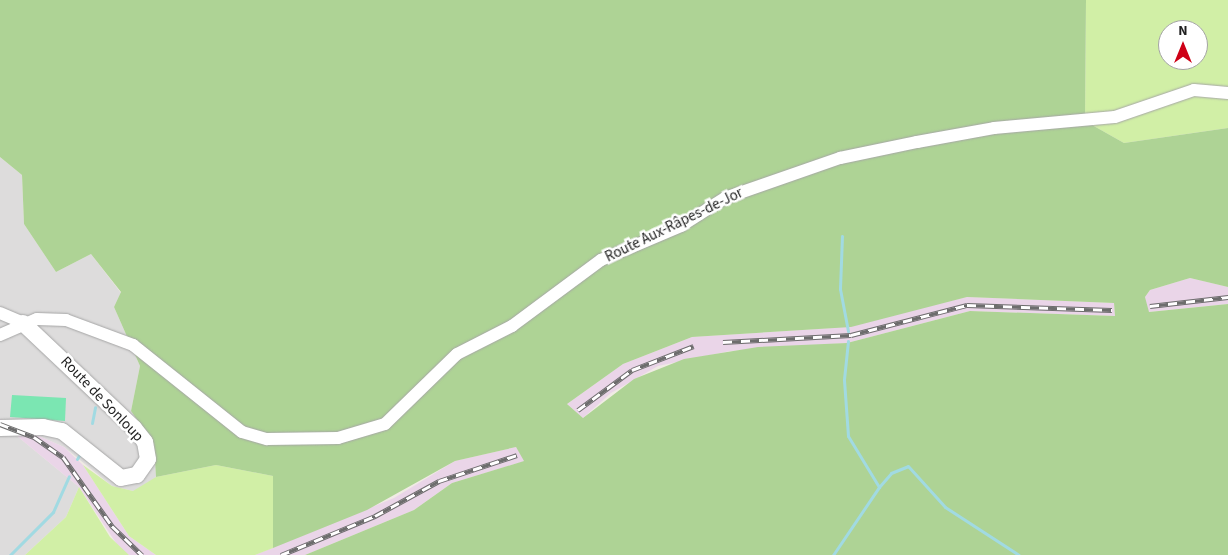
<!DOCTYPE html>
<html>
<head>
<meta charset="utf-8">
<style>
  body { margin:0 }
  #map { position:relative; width:1228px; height:555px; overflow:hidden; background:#f0ebe4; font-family:"Source Sans 3",sans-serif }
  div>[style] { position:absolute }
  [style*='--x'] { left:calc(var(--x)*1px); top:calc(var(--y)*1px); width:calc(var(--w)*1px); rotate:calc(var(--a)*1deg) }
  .residential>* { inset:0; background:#dddcdc }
  .industrial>* { inset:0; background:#ead5e8 }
  .grass>* { inset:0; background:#d1efa6 }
  .forest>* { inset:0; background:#aed395 }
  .pitch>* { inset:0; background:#7be6b2 }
  .stream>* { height:3px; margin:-1.5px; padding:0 1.5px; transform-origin:1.5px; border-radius:1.5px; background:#a1dae2 }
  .roads { filter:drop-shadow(0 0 1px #a6a6a6) drop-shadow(0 0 1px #a6a6a6) }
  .minor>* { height:12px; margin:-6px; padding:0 6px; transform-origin:6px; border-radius:6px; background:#fff }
  .tertiary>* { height:16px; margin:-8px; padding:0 8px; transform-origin:8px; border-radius:8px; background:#fff }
  .rail>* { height:5px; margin-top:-2.5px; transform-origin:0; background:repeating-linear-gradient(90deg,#fff 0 9px,#6d6d6d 0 18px); box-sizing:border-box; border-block:1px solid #6d6d6d }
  span { translate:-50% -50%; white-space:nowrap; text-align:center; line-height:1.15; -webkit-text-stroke:5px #fff; paint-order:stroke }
  .street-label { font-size:15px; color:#1f1f1f }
  .north { position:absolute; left:1158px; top:20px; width:50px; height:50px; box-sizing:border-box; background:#fff; border:1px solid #a5a5a5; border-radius:50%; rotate:0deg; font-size:14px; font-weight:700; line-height:20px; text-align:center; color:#1f1f1f }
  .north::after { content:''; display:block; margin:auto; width:18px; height:22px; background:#ce0016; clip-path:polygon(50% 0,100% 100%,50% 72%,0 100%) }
</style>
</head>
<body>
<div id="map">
  <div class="residential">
    <div style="clip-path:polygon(0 157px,22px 175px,24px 224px,56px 272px,91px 254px,121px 293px,114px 307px,140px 366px,131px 411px,154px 444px,156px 477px,146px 487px,133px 491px,112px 486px,64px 447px,0 419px)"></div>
    <div style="clip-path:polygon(0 430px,17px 436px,79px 487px,66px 517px,25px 555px,0 555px)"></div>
  </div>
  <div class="industrial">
    <div style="clip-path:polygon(1190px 278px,1228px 287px,1228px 304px,1148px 312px,1145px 297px,1150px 290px)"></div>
    <div style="clip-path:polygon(967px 297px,1114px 303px,1115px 316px,970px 311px,847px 343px,730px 351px,658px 366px,611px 393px,583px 418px,567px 404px,623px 364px,692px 337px,833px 328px)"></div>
    <div style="clip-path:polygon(0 419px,64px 447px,83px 465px,129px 536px,156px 555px,129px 555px,120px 549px,79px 487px,17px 436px,0 430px)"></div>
    <div style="clip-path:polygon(516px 447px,525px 461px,452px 483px,414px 510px,305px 555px,255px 555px,394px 498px,455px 461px)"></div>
  </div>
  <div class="grass">
    <div style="clip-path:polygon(evenodd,1086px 0,1228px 0,1228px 128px,1124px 143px,1085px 121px,1086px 0,1168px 30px,1198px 30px,1198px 60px,1168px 60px,1168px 30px)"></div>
    <div style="clip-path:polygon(83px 465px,112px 486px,133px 491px,156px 477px,216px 465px,273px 476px,273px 548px,255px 555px,156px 555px,129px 536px)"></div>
    <div style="clip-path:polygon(79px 487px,110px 537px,129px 555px,25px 555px,66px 517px)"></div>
  </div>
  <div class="forest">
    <div style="clip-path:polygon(evenodd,0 0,1086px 0,1085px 121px,1124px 143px,1228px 128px,1228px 287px,1190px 278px,1150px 290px,1145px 297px,1149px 312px,1228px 304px,1228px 555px,305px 555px,414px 510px,452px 483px,524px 461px,516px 447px,455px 461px,367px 510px,273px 548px,273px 476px,216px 465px,156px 477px,154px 444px,131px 411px,140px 366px,114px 307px,121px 292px,91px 254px,56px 272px,24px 224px,22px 175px,0 157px,0 0,967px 297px,1114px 303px,1115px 316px,970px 311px,847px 343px,758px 347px,684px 359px,634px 379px,583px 418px,567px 404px,623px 364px,692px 337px,851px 327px,967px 297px)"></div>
  </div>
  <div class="pitch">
    <div style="clip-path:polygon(12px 395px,66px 398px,65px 421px,10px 417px)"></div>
  </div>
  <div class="stream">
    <div style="--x:842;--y:236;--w:53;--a:92.2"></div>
    <div style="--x:840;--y:289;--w:43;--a:79.2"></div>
    <div style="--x:848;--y:341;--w:39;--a:96"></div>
    <div style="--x:844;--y:380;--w:56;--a:85.9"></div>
    <div style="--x:848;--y:436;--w:60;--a:58.7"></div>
    <div style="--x:92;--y:423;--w:16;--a:-79"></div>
    <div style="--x:77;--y:459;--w:8;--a:-60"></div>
    <div style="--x:10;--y:555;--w:61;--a:-45"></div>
    <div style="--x:53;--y:512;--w:39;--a:-66"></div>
    <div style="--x:833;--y:555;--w:82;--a:-55.9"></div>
    <div style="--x:879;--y:487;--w:18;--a:-49"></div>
    <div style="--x:891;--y:473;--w:18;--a:-22"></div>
    <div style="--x:908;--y:466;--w:55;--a:47.9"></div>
    <div style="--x:945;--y:507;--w:88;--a:33"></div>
  </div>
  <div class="roads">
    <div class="minor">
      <div style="--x:0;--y:313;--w:25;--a:23"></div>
      <div style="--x:0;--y:335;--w:40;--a:-23.4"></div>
      <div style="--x:37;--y:319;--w:29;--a:2"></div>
      <div style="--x:66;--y:320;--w:72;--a:20.5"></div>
      <div style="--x:133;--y:345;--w:139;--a:38.6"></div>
      <div style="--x:242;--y:432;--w:26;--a:16"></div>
      <div style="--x:267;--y:439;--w:71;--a:-0.8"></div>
      <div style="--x:338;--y:438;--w:49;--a:-16.6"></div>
      <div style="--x:385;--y:424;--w:100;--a:-44.2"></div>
      <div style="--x:457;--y:354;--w:62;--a:-27"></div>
      <div style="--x:512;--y:326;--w:111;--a:-36.6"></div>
      <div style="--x:601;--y:260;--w:87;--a:-23"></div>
      <div style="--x:681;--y:226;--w:52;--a:-32.5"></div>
      <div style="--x:725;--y:198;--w:122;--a:-19.2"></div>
      <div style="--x:840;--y:158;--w:79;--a:-11.7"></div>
      <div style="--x:917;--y:142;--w:78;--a:-10.3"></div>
      <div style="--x:994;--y:128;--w:121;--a:-5.2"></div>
      <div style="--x:1115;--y:117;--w:83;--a:-18.9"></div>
      <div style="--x:1194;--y:90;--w:34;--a:5"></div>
    </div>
    <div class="tertiary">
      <div style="--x:0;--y:428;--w:43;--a:-1.3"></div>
      <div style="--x:43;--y:427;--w:19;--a:12"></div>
      <div style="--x:62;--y:431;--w:75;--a:38.5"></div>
      <div style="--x:121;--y:478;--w:16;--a:-11"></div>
      <div style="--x:137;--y:475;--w:19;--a:-55"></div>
      <div style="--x:148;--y:459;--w:17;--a:-100"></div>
      <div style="--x:145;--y:442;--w:18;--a:-128"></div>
      <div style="--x:134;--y:428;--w:153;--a:-136.6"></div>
    </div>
  </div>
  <div class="rail">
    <div style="--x:1150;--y:306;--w:79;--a:-6.6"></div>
    <div style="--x:723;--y:342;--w:128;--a:-3.1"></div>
    <div style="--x:851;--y:335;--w:120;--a:-14.5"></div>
    <div style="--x:967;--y:305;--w:145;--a:2"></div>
    <div style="--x:578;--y:410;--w:67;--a:-36.5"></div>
    <div style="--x:632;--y:370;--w:66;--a:-21.2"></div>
    <div style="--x:0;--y:424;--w:36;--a:21"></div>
    <div style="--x:34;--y:437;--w:35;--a:35"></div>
    <div style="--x:63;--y:457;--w:85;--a:54.6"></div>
    <div style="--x:112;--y:526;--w:42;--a:44"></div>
    <div style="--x:281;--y:555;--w:102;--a:-22.5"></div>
    <div style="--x:375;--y:516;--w:73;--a:-28.7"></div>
    <div style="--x:439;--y:481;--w:82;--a:-18.4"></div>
  </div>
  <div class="street-label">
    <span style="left:674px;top:225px;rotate:-26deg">Route Aux-Râpes-de-Jor</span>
    <span style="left:102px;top:399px;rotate:46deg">Route de Sonloup</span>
  </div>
  <div class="north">N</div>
</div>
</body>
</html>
